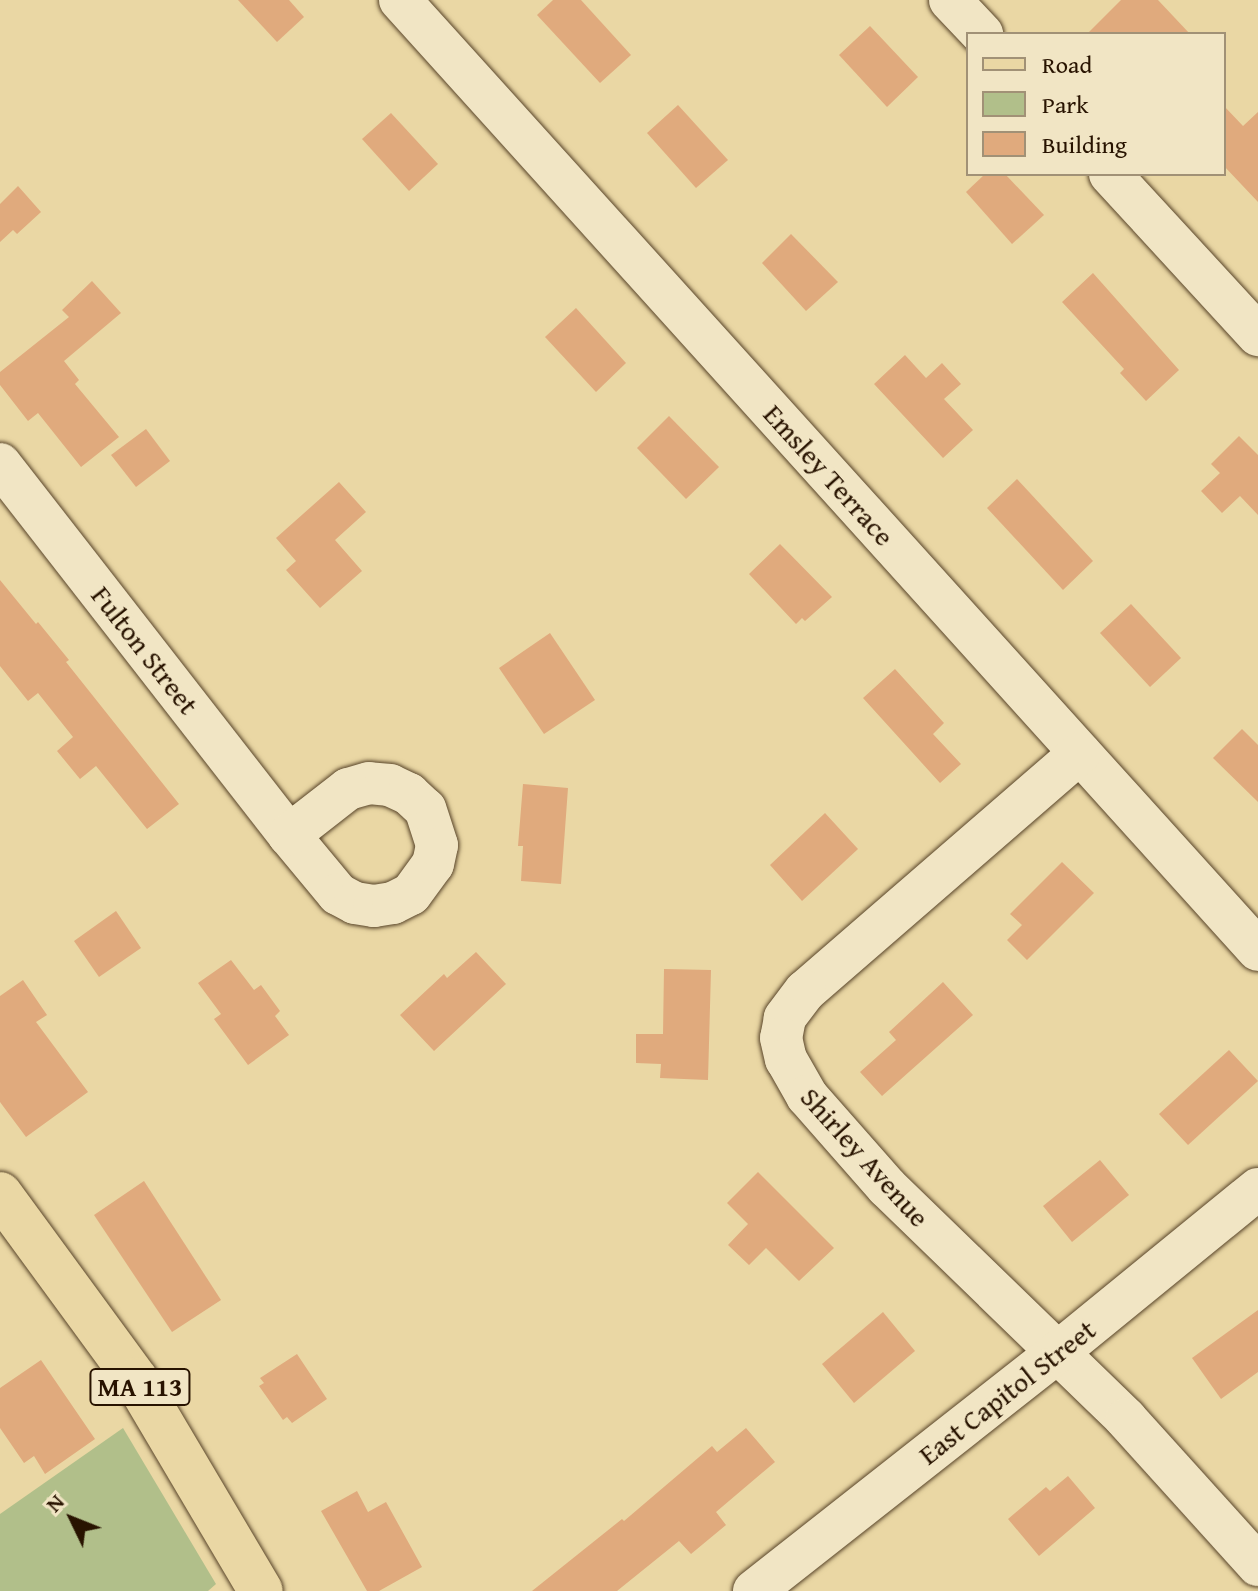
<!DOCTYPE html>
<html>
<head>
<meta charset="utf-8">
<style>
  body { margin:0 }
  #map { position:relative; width:1258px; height:1591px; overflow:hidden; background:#ead7a4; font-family:"Gentium Book Plus",serif }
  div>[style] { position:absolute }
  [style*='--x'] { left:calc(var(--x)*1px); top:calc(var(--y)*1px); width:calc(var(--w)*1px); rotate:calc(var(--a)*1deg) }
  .green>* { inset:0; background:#b1bf8a }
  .building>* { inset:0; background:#e0aa7d }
  .roads { filter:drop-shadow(0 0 2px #584429) drop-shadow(0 0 2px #584429) }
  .minor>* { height:42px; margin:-21px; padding:0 21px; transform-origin:21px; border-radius:21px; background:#f1e5c4 }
  .major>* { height:44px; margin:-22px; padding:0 22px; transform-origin:22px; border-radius:22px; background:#ead7a4 }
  span { translate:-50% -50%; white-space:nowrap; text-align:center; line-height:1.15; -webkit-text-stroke:6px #f1e5c4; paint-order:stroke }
  .shield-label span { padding:2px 6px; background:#f1e5c4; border:2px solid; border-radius:6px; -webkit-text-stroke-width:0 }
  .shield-label { font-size:26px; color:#281300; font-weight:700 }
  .street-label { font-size:28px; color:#281300 }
  .legend { position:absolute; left:966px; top:32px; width:260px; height:144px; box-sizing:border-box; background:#f1e5c4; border:2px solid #a19176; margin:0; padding:10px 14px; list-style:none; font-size:24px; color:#281300 }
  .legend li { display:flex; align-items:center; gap:16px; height:40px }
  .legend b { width:40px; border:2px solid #a19176 }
  .north { position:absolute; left:32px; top:1479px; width:80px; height:80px; -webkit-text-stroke:6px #f1e5c4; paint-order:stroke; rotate:313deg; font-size:22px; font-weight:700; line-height:32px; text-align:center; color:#281300 }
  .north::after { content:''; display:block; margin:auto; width:28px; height:36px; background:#281300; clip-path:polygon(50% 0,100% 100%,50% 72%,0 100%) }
</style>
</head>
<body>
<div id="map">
  <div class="green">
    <div style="clip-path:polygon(123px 1428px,216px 1584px,208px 1591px,0 1591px,0 1514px)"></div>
  </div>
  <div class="building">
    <div style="clip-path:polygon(238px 0,289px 0,304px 17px,277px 42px)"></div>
    <div style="clip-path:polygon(553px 0,581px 0,631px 55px,600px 83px,537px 15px)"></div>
    <div style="clip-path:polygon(1121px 0,1158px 0,1190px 34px,1087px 34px)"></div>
    <div style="clip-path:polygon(870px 26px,918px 77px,887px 107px,839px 55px)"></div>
    <div style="clip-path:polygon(678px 105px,728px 160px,696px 188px,647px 133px)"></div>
    <div style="clip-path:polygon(1224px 106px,1243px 126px,1258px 112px,1258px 202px,1224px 166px)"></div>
    <div style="clip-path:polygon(391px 113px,438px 164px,409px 191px,362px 139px)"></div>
    <div style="clip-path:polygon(985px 174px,1005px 174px,1044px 215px,1012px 244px,966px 192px)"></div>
    <div style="clip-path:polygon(18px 186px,41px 212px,17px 234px,13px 230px,0 242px,0 204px)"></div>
    <div style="clip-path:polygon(791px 234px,838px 282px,806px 311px,762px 263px)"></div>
    <div style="clip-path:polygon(1093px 273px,1179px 370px,1146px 401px,1120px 373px,1124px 369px,1062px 302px)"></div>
    <div style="clip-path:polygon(92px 281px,121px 313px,64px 361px,79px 380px,75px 384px,119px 437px,81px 467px,38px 413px,28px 421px,0 385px,0 372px,69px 317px,62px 310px)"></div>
    <div style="clip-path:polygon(576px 308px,626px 363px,596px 392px,545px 337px)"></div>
    <div style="clip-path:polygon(905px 355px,926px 378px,942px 363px,961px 384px,944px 399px,973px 430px,943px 458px,874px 384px)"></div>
    <div style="clip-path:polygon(669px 416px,719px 467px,686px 499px,637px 448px)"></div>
    <div style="clip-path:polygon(146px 429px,170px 461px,136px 487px,111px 455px)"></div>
    <div style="clip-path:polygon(1239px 436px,1258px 455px,1258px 515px,1240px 496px,1222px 513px,1201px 491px,1220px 473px,1211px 464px)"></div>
    <div style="clip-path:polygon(1017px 479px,1093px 561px,1063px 590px,987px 508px)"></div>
    <div style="clip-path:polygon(339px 482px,366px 512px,335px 540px,362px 571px,320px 608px,286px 570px,296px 561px,276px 538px)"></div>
    <div style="clip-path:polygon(780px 544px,832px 597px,805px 621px,802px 618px,796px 624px,749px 574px)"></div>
    <div style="clip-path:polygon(0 580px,36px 624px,38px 622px,69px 660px,66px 662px,179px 804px,147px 829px,96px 766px,80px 779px,57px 751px,73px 737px,38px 693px,28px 701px,0 666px)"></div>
    <div style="clip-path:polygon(1131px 604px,1181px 658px,1150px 687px,1100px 633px)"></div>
    <div style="clip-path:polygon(550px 633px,595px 700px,544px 734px,499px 668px)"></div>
    <div style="clip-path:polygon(895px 669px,944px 723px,933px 734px,961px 764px,940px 783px,863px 698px)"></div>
    <div style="clip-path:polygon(1242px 729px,1258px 745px,1258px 802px,1213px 758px)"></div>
    <div style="clip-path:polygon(523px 784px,568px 788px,561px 884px,521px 881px,523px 846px,518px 846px)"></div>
    <div style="clip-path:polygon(825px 813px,858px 849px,802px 901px,770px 865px)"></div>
    <div style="clip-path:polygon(1062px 862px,1094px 893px,1027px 960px,1007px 940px,1022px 925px,1010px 914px)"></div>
    <div style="clip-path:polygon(116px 911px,141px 948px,99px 977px,74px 941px)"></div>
    <div style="clip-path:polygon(476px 952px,506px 984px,434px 1051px,400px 1015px,444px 974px,447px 978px)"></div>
    <div style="clip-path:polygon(231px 960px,254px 990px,261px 985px,280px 1011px,275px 1016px,289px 1035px,248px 1065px,214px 1019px,221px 1014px,198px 983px)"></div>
    <div style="clip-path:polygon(664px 969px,711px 970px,708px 1080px,660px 1078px,661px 1064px,636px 1063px,636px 1034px,663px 1034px)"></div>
    <div style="clip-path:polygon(23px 980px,47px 1015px,36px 1022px,88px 1092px,26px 1137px,0 1102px,0 996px)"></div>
    <div style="clip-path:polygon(943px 982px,973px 1015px,882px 1096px,860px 1072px,896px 1040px,889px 1032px)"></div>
    <div style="clip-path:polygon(1229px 1050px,1258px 1081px,1188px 1145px,1159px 1114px)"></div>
    <div style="clip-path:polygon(1100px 1160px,1129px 1195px,1072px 1242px,1043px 1206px)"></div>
    <div style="clip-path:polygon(758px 1172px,834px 1248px,799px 1281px,766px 1248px,749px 1265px,728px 1245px,748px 1224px,727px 1203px)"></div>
    <div style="clip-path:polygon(144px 1181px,221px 1300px,172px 1332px,94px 1215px)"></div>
    <div style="clip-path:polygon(1258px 1310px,1258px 1372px,1221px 1399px,1192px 1358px)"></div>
    <div style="clip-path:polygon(883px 1312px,915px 1351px,854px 1403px,822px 1364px)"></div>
    <div style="clip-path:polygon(297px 1354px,327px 1399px,292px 1423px,287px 1417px,283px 1420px,259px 1386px,264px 1383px,260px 1378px)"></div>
    <div style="clip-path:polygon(41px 1360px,95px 1439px,45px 1474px,34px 1456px,24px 1463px,0 1428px,0 1388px)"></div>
    <div style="clip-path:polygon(746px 1428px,775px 1462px,716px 1512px,726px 1525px,691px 1554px,679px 1541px,617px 1591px,532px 1591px,622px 1519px,624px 1521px,712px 1446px,717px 1452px)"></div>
    <div style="clip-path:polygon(1068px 1476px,1095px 1508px,1039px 1556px,1008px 1519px,1046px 1487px,1050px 1491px)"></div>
    <div style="clip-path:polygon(357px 1491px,368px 1512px,386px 1502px,422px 1567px,379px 1591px,367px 1591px,321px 1511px)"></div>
  </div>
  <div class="roads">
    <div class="minor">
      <div style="--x:400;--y:0;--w:1280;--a:47.91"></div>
      <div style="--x:950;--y:0;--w:47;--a:46.7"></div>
      <div style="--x:1110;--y:174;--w:219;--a:47.4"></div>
      <div style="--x:0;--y:464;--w:470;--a:52.1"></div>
      <div style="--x:289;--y:835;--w:77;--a:50.3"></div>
      <div style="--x:338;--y:894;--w:19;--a:28"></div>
      <div style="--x:355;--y:903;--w:19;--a:9"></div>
      <div style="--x:374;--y:906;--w:19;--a:-9"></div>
      <div style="--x:393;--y:903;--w:20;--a:-27"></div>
      <div style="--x:411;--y:894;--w:37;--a:-54"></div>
      <div style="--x:433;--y:864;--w:19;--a:-78"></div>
      <div style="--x:437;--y:845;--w:38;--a:-108"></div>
      <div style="--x:425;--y:809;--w:22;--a:-137"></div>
      <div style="--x:409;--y:794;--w:21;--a:-155"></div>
      <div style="--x:390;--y:785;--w:21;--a:-175"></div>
      <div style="--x:369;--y:783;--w:22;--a:164"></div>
      <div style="--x:348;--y:789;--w:75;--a:142.1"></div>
      <div style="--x:1080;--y:753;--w:364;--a:139.1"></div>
      <div style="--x:805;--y:991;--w:34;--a:127"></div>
      <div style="--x:785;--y:1018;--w:20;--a:101"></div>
      <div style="--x:781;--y:1038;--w:22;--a:77"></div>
      <div style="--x:786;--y:1059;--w:43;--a:60.4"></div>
      <div style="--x:807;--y:1096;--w:121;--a:48.7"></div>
      <div style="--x:887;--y:1187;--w:333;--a:44.1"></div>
      <div style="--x:1126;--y:1419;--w:197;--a:47.9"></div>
      <div style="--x:754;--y:1591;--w:387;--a:-38.2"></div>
      <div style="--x:1058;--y:1352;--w:258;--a:-39.2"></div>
    </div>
    <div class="major">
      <div style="--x:0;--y:1194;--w:230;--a:53.8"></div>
      <div style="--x:136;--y:1380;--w:245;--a:59.4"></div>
    </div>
  </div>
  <div class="shield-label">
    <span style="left:140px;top:1387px">MA 113</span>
  </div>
  <div class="street-label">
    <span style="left:829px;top:475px;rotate:48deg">Emsley Terrace</span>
    <span style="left:145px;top:650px;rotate:52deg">Fulton Street</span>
    <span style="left:865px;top:1157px;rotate:48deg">Shirley Avenue</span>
    <span style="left:1007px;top:1392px;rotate:-38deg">East Capitol Street</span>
  </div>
  <ul class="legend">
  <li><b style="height:10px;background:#ead7a4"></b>Road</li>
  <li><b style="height:22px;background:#b1bf8a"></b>Park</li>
  <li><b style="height:22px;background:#e0aa7d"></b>Building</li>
  </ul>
  <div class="north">N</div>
</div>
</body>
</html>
